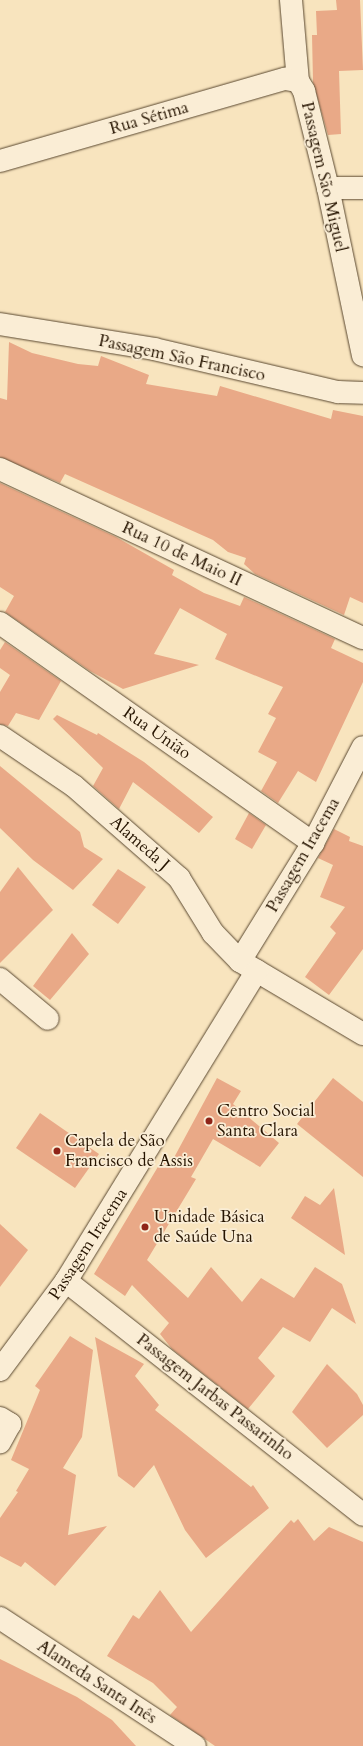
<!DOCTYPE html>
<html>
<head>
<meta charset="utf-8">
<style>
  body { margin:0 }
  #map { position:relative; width:363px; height:1746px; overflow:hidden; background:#f8e4be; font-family:Cardo,serif }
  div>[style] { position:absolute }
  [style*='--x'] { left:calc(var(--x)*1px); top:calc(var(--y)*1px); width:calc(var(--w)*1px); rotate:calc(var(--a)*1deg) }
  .building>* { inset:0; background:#e9a987 }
  .roads { filter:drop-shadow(0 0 1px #5a4830) drop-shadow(0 0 1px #5a4830) }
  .minor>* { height:22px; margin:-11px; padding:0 11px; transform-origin:11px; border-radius:11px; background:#faedd5 }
  .dots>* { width:11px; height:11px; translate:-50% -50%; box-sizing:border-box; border:2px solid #faedd5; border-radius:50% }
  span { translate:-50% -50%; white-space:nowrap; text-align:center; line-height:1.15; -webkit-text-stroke:3.5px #faedd5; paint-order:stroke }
  .street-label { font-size:17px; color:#261400 }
  .poi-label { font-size:17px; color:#261400 }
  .left { translate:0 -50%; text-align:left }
</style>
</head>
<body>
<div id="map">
  <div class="building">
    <div style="clip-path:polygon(336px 0,360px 0,363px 70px,339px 71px,341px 134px,328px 135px,313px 82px,312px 35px,317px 35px,316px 11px,337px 10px)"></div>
    <div style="clip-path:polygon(9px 342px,32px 353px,78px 364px,98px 366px,101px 356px,149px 375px,146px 384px,217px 396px,220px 386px,331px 419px,333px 410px,363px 416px,363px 603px,350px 597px,344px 615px,255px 574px,244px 564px,246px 558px,228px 552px,213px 540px,65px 474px,60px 483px,0 457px,0 398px,7px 400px)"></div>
    <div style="clip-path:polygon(0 483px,116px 537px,174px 570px,172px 575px,204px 593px,240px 606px,244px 597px,335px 639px,331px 648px,363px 663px,363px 682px,316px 782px,298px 771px,278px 803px,261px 791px,277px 762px,258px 752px,276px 718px,268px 714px,283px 687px,215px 659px,227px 634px,180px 608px,154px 654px,199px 665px,123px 689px,90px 671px,5px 612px,14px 596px,0 587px)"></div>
    <div style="clip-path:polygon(5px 642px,61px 681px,39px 720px,16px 713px,8px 726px,0 724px,0 692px,10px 675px,0 668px,0 650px)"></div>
    <div style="clip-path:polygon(57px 715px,97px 735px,98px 733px,144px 762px,213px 817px,199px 833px,133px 782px,119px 809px,93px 786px,103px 768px,53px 719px)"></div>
    <div style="clip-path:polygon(0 766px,80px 832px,84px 847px,103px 859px,73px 890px,33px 860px,0 828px)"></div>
    <div style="clip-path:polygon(249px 813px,266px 825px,252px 849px,235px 839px)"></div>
    <div style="clip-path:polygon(334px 829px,350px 837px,349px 841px,363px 846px,363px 949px,329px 995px,305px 977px,336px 933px,330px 927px,345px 907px,320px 897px,333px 865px,318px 858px)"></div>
    <div style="clip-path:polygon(18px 867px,53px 910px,0 963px,0 892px)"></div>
    <div style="clip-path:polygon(118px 869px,146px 887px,118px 924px,92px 905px)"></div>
    <div style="clip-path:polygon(72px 933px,89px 954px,50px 1000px,33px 986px)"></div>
    <div style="clip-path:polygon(217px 1078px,241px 1091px,233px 1104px,279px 1143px,260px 1167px,213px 1139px,191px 1177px,196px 1179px,147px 1260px,188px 1298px,211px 1267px,242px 1302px,261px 1278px,294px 1298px,315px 1267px,342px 1284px,356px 1324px,332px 1308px,310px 1342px,283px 1327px,258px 1358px,275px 1376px,248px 1409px,172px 1349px,160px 1334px,169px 1323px,132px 1285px,125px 1296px,94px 1274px,162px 1160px,170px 1165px)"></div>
    <div style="clip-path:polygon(333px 1078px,363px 1102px,363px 1177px,297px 1124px)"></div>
    <div style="clip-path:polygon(40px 1113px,99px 1154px,75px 1188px,16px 1148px)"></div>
    <div style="clip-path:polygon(334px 1188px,345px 1255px,291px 1218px,305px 1196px,320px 1205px)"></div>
    <div style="clip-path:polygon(0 1224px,28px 1250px,0 1287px)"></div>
    <div style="clip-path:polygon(70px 1336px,93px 1350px,82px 1437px,63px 1468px,76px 1475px,68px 1535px,107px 1526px,55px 1586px,25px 1562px,21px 1567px,0 1556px,0 1518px,18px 1492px,16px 1491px,29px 1469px,11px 1460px,40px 1390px,35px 1386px)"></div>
    <div style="clip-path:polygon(95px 1337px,144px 1364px,135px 1376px,159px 1405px,155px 1410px,251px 1487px,253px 1485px,269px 1508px,206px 1558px,185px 1530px,154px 1465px,134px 1488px,118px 1476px)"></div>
    <div style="clip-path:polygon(327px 1364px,357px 1394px,363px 1405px,363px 1415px,327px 1448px,292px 1412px)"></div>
    <div style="clip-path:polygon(298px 1519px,314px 1541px,329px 1527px,363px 1542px,363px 1746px,215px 1746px,170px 1715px,177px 1707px,153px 1683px,107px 1656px,133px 1615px,139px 1619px,160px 1590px,191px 1632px,291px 1520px,294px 1523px)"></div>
    <div style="clip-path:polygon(0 1659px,77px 1697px,112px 1720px,136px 1746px,0 1746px)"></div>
  </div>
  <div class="roads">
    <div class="minor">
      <div style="--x:291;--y:0;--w:81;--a:85.1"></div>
      <div style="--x:298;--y:81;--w:12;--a:59"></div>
      <div style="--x:304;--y:91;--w:100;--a:76.1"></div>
      <div style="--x:328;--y:188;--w:171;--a:78.2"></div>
      <div style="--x:0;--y:161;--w:297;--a:-16.1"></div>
      <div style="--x:285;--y:79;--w:13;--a:9"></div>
      <div style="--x:328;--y:188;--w:35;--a:0"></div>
      <div style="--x:0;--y:324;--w:156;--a:9.2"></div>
      <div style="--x:154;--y:349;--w:189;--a:13.2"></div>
      <div style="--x:338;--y:392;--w:25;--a:2"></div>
      <div style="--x:0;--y:469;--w:400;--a:25"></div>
      <div style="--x:0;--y:623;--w:383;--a:35.1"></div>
      <div style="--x:0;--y:736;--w:89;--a:34"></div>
      <div style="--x:74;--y:786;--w:140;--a:41.2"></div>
      <div style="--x:179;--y:878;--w:65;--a:58.3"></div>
      <div style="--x:213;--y:933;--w:39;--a:46"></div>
      <div style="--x:240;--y:961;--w:143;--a:30.7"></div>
      <div style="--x:240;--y:961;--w:139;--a:-58.3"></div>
      <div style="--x:313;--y:843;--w:108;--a:-62.5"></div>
      <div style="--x:0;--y:979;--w:62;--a:39.8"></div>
      <div style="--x:66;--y:1281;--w:378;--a:38.2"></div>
      <div style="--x:0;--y:1370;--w:111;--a:-53.4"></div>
      <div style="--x:66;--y:1281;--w:364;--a:-58.4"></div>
      <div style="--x:0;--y:1418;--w:12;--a:31"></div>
      <div style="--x:10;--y:1424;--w:21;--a:119"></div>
      <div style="--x:0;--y:1618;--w:233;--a:33.3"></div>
    </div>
  </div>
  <div class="dots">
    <div style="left:209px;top:1121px;background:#8f2418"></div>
    <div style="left:57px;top:1151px;background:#8f2418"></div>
    <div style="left:145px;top:1227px;background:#8f2418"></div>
  </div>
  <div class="street-label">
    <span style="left:149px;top:118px;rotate:-16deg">Rua Sétima</span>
    <span style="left:324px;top:177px;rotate:77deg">Passagem São Miguel</span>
    <span style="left:182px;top:358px;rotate:12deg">Passagem São Francisco</span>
    <span style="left:182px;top:554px;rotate:25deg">Rua 10 de Maio II</span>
    <span style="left:157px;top:733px;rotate:35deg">Rua União</span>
    <span style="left:140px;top:843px;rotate:41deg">Alameda J</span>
    <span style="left:303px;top:855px;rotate:-60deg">Passagem Iracema</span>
    <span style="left:88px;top:1244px;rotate:-57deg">Passagem Iracema</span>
    <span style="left:215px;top:1397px;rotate:38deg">Passagem Jarbas Passarinho</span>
    <span style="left:97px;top:1682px;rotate:33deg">Alameda Santa Inês</span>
  </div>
  <div class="poi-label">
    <span class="left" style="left:217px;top:1121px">Centro Social<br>Santa Clara</span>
    <span class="left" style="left:65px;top:1151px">Capela de São<br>Francisco de Assis</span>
    <span class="left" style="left:154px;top:1227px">Unidade Básica<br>de Saúde Una</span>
  </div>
</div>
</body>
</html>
